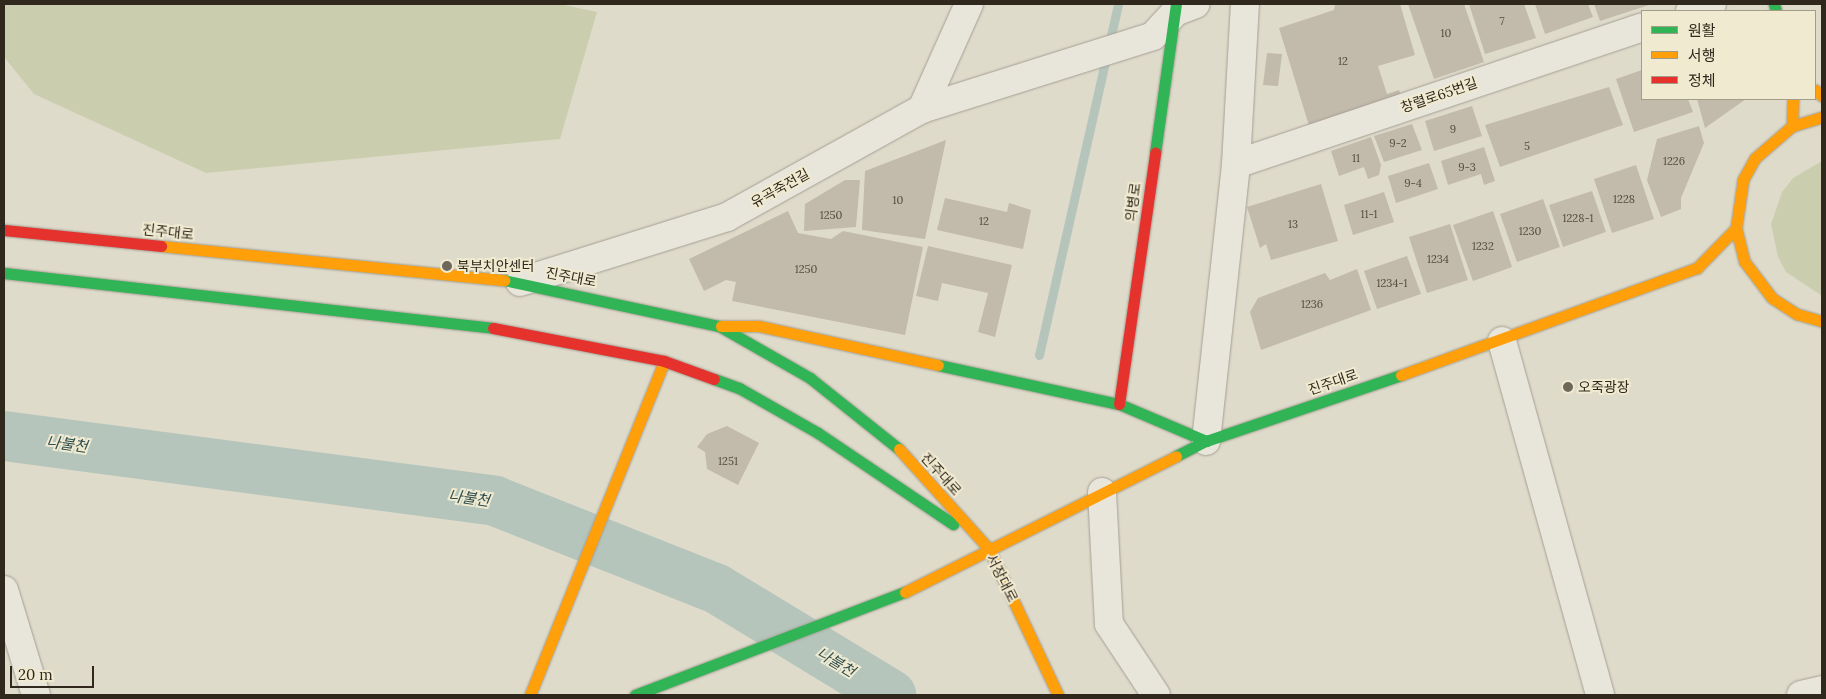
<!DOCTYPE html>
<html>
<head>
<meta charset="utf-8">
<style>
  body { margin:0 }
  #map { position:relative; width:1826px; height:699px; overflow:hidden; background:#dfdbca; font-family:Lora,"Noto Sans KR",serif }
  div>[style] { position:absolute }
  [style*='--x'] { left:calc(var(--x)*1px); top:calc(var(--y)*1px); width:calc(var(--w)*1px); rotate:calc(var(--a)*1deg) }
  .green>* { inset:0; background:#cbceae }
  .stream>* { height:9px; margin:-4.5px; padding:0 4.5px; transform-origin:4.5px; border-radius:4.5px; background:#b5c5bc }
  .river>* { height:50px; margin:-25px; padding:0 25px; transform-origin:25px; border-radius:25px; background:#b5c5bc }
  .building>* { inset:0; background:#c2baab }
  .roads { filter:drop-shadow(0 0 1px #a49f94) drop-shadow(0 0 1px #a49f94) }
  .street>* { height:28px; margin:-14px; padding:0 14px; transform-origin:14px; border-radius:14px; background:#e8e5db }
  .fast>* { height:11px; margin:-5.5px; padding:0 5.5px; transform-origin:5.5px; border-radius:5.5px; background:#30b455 }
  .slow>* { height:11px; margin:-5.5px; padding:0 5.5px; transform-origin:5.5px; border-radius:5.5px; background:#ff9f0a }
  .jam>* { height:11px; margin:-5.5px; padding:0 5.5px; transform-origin:5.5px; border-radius:5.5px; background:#e5322d }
  .dots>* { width:14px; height:14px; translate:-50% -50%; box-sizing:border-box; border:2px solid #f0ead0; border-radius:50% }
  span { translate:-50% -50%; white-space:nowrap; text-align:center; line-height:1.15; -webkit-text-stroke:4px #f0ead0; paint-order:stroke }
  .number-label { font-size:11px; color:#554c40 }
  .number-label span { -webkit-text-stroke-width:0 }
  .street-label { font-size:14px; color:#31281d }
  .poi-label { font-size:14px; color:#31281d }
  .left { translate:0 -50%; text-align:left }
  .water-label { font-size:15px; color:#2e4e4f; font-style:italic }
  .frame { position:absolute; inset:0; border:5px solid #31281d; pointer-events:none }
  .legend { position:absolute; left:1641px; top:10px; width:175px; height:90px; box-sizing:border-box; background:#f0ead0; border:1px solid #a49c88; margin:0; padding:6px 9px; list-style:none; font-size:15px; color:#31281d }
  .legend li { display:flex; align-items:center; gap:10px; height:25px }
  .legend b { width:25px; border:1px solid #a49c88 }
  .scale { position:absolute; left:10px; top:666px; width:84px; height:22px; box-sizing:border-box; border:2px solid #31281d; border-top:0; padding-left:6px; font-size:15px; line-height:18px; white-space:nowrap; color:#31281d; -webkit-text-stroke:4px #f0ead0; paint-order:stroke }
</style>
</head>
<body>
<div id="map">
  <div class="green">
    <div style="clip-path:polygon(4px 4px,560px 4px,597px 12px,560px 139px,206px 173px,34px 94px,4px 57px)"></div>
    <div style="clip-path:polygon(1822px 161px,1822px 296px,1786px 272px,1778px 257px,1771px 224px,1782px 192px,1793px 178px)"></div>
  </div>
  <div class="stream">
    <div style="--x:1039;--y:355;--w:360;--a:-77.3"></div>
  </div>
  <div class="river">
    <div style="--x:4;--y:436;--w:495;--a:7.5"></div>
    <div style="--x:495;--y:501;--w:239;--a:21.6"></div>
    <div style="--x:717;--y:589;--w:204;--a:31.3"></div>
  </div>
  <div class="building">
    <div style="clip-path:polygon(1335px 4px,1400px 4px,1415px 55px,1378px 66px,1387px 94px,1399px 90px,1403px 101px,1310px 129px,1279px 28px,1334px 10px)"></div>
    <div style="clip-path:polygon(1408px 4px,1464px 4px,1484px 62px,1434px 79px)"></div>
    <div style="clip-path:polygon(1469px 4px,1524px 4px,1536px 38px,1485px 54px)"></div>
    <div style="clip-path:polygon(1535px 4px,1588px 4px,1593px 17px,1545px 34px)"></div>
    <div style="clip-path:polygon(1594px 4px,1648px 4px,1649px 5px,1600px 21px)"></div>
    <div style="clip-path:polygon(1267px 53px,1282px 54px,1278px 86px,1263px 85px)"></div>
    <div style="clip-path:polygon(1642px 70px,1642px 99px,1688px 99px,1693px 112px,1634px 132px,1616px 79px)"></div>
    <div style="clip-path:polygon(1609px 87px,1623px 125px,1500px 167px,1485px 125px)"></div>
    <div style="clip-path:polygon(1697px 99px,1746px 99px,1705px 128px)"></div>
    <div style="clip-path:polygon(1472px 106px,1482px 136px,1434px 151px,1425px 121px)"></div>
    <div style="clip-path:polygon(1412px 124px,1422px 150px,1384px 162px,1374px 136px)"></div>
    <div style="clip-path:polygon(1699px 126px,1704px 143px,1681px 198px,1681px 209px,1661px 217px,1647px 180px,1657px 139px)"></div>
    <div style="clip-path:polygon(1371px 137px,1381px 165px,1379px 175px,1368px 179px,1364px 167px,1339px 176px,1331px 151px)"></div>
    <div style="clip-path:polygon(946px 140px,925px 239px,862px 230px,865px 171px)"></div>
    <div style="clip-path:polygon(1484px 147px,1495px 181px,1484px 185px,1481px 174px,1448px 185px,1441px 161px)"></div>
    <div style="clip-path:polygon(1429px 163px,1438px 189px,1396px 203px,1388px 176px)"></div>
    <div style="clip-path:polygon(1636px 165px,1654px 219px,1612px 233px,1594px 179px)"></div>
    <div style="clip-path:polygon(845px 180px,860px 180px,856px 227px,804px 231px,805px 204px)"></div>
    <div style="clip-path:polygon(1321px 184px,1338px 241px,1271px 260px,1266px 244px,1260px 248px,1247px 207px)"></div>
    <div style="clip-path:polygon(1592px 191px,1606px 232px,1563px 247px,1549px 205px)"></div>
    <div style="clip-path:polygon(1384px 192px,1394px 222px,1353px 235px,1344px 205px)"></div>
    <div style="clip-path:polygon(945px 198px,1007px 212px,1009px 203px,1031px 210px,1023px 249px,937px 230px)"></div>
    <div style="clip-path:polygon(1543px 199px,1560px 247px,1517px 262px,1500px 214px)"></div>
    <div style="clip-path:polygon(788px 211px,798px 233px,831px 239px,843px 231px,923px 247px,905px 335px,732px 301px,736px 282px,726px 280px,704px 291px,689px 259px)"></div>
    <div style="clip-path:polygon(1493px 211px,1512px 267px,1473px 281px,1453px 225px)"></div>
    <div style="clip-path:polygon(1450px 224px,1468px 280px,1427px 293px,1409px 237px)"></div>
    <div style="clip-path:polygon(928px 246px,1012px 265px,995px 337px,978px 332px,988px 293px,942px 283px,938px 301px,916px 296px)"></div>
    <div style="clip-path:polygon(1407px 256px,1421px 294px,1377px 309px,1364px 271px)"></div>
    <div style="clip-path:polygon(1357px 269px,1371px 310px,1261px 350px,1250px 312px,1258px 298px,1325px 273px,1330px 280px)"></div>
    <div style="clip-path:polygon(727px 426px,759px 443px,738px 485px,707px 469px,705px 452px,697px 447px,707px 434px)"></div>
  </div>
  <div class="roads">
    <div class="street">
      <div style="--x:1690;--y:11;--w:23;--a:-18"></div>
      <div style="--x:922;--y:109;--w:115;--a:-65.9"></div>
      <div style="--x:1236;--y:164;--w:428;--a:-18.6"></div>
      <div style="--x:520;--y:282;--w:217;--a:-17.4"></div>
      <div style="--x:727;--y:217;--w:223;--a:-29"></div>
      <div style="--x:922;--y:109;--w:242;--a:-17.5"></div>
      <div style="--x:1153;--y:36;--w:33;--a:-47"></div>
      <div style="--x:1175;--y:12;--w:22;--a:-21"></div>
      <div style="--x:1502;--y:341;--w:367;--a:74.5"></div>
      <div style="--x:1206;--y:441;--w:279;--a:-83.8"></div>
      <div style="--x:1236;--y:164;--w:160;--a:-86.8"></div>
      <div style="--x:1102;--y:492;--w:132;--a:87"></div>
      <div style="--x:1109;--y:624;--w:85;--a:56.5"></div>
      <div style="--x:4;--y:590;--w:110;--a:73.1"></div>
      <div style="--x:1801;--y:695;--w:22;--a:-13"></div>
    </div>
    <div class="fast">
      <div style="--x:1774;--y:4;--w:7;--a:74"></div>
      <div style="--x:1155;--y:153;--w:150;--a:-82"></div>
      <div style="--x:4;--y:273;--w:492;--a:6.4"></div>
      <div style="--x:504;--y:280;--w:220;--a:12.1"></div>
      <div style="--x:719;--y:326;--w:105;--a:29.7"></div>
      <div style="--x:810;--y:378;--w:114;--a:38.6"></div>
      <div style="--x:938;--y:365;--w:185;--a:12.2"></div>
      <div style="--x:1119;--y:404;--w:95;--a:23"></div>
      <div style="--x:714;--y:379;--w:27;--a:20"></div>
      <div style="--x:739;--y:388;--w:91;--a:29.7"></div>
      <div style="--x:818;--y:433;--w:163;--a:34"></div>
      <div style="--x:1176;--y:456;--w:34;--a:-27"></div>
      <div style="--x:1206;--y:441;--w:206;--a:-18.7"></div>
      <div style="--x:635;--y:695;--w:289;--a:-20.9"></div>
    </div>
    <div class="slow">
      <div style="--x:1815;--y:90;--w:9;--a:41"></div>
      <div style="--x:1822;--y:117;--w:31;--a:163"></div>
      <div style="--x:1792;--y:126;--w:49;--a:139.1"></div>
      <div style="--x:1755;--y:158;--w:25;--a:119"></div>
      <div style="--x:1743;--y:180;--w:49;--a:98.3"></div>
      <div style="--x:1736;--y:228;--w:34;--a:76"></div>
      <div style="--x:1744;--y:261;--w:46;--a:52.9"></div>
      <div style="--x:1772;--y:298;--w:30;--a:33"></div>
      <div style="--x:1797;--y:314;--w:26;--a:16"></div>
      <div style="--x:1792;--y:126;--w:27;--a:-88"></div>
      <div style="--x:161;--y:246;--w:345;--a:5.7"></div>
      <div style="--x:721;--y:326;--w:38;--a:0"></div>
      <div style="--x:759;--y:326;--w:183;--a:12.3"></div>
      <div style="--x:1401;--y:375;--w:315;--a:-19.9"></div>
      <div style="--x:1697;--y:268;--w:56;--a:-45.7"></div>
      <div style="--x:899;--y:449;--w:135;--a:48"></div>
      <div style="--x:989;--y:549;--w:161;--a:64.7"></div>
      <div style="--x:905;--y:592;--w:303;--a:-26.6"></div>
      <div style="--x:530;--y:695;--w:360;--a:-68.1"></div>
    </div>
    <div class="jam">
      <div style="--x:4;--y:230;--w:158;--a:5.8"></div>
      <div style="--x:493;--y:328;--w:174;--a:10.9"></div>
      <div style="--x:664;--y:361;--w:53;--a:19.8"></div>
      <div style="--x:1119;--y:404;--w:254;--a:-81.8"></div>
    </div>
  </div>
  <div class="dots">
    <div style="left:447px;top:266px;background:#6e675a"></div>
    <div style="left:1568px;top:387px;background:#6e675a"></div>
  </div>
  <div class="number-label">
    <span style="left:1502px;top:21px">7</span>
    <span style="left:1446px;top:33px">10</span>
    <span style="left:1343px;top:61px">12</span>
    <span style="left:1453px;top:129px">9</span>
    <span style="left:1398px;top:143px">9-2</span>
    <span style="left:1527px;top:146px">5</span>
    <span style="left:1356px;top:158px">11</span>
    <span style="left:1674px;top:161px">1226</span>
    <span style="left:1467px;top:167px">9-3</span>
    <span style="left:1413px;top:183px">9-4</span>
    <span style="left:1624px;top:199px">1228</span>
    <span style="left:898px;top:200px">10</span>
    <span style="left:1369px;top:214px">11-1</span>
    <span style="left:831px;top:215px">1250</span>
    <span style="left:1578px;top:218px">1228-1</span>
    <span style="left:984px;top:221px">12</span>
    <span style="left:1293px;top:224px">13</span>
    <span style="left:1530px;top:231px">1230</span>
    <span style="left:1483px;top:246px">1232</span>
    <span style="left:1438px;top:259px">1234</span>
    <span style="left:806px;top:269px">1250</span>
    <span style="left:1392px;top:283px">1234-1</span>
    <span style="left:1312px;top:304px">1236</span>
    <span style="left:728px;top:461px">1251</span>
  </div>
  <div class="street-label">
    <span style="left:1439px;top:95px;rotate:-19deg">창렬로65번길</span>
    <span style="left:780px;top:188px;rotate:-29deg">유곡죽전길</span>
    <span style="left:1133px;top:202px;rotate:-82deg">의병로</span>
    <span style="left:168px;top:232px;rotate:6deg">진주대로</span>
    <span style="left:571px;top:277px;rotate:11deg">진주대로</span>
    <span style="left:1333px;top:382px;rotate:-19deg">진주대로</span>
    <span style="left:941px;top:474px;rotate:48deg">진주대로</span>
    <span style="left:1002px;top:578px;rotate:63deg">서장대로</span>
  </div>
  <div class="poi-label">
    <span class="left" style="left:457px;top:266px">북부치안센터</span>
    <span class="left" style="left:1578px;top:387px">오죽광장</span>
  </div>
  <div class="water-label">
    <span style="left:67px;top:444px;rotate:8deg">나불천</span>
    <span style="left:469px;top:498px;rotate:8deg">나불천</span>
    <span style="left:836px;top:662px;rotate:31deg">나불천</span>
  </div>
  <div class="frame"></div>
  <ul class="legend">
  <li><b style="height:6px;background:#30b455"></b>원활</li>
  <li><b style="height:6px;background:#ff9f0a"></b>서행</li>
  <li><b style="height:6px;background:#e5322d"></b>정체</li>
  </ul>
  <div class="scale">20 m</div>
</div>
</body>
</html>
